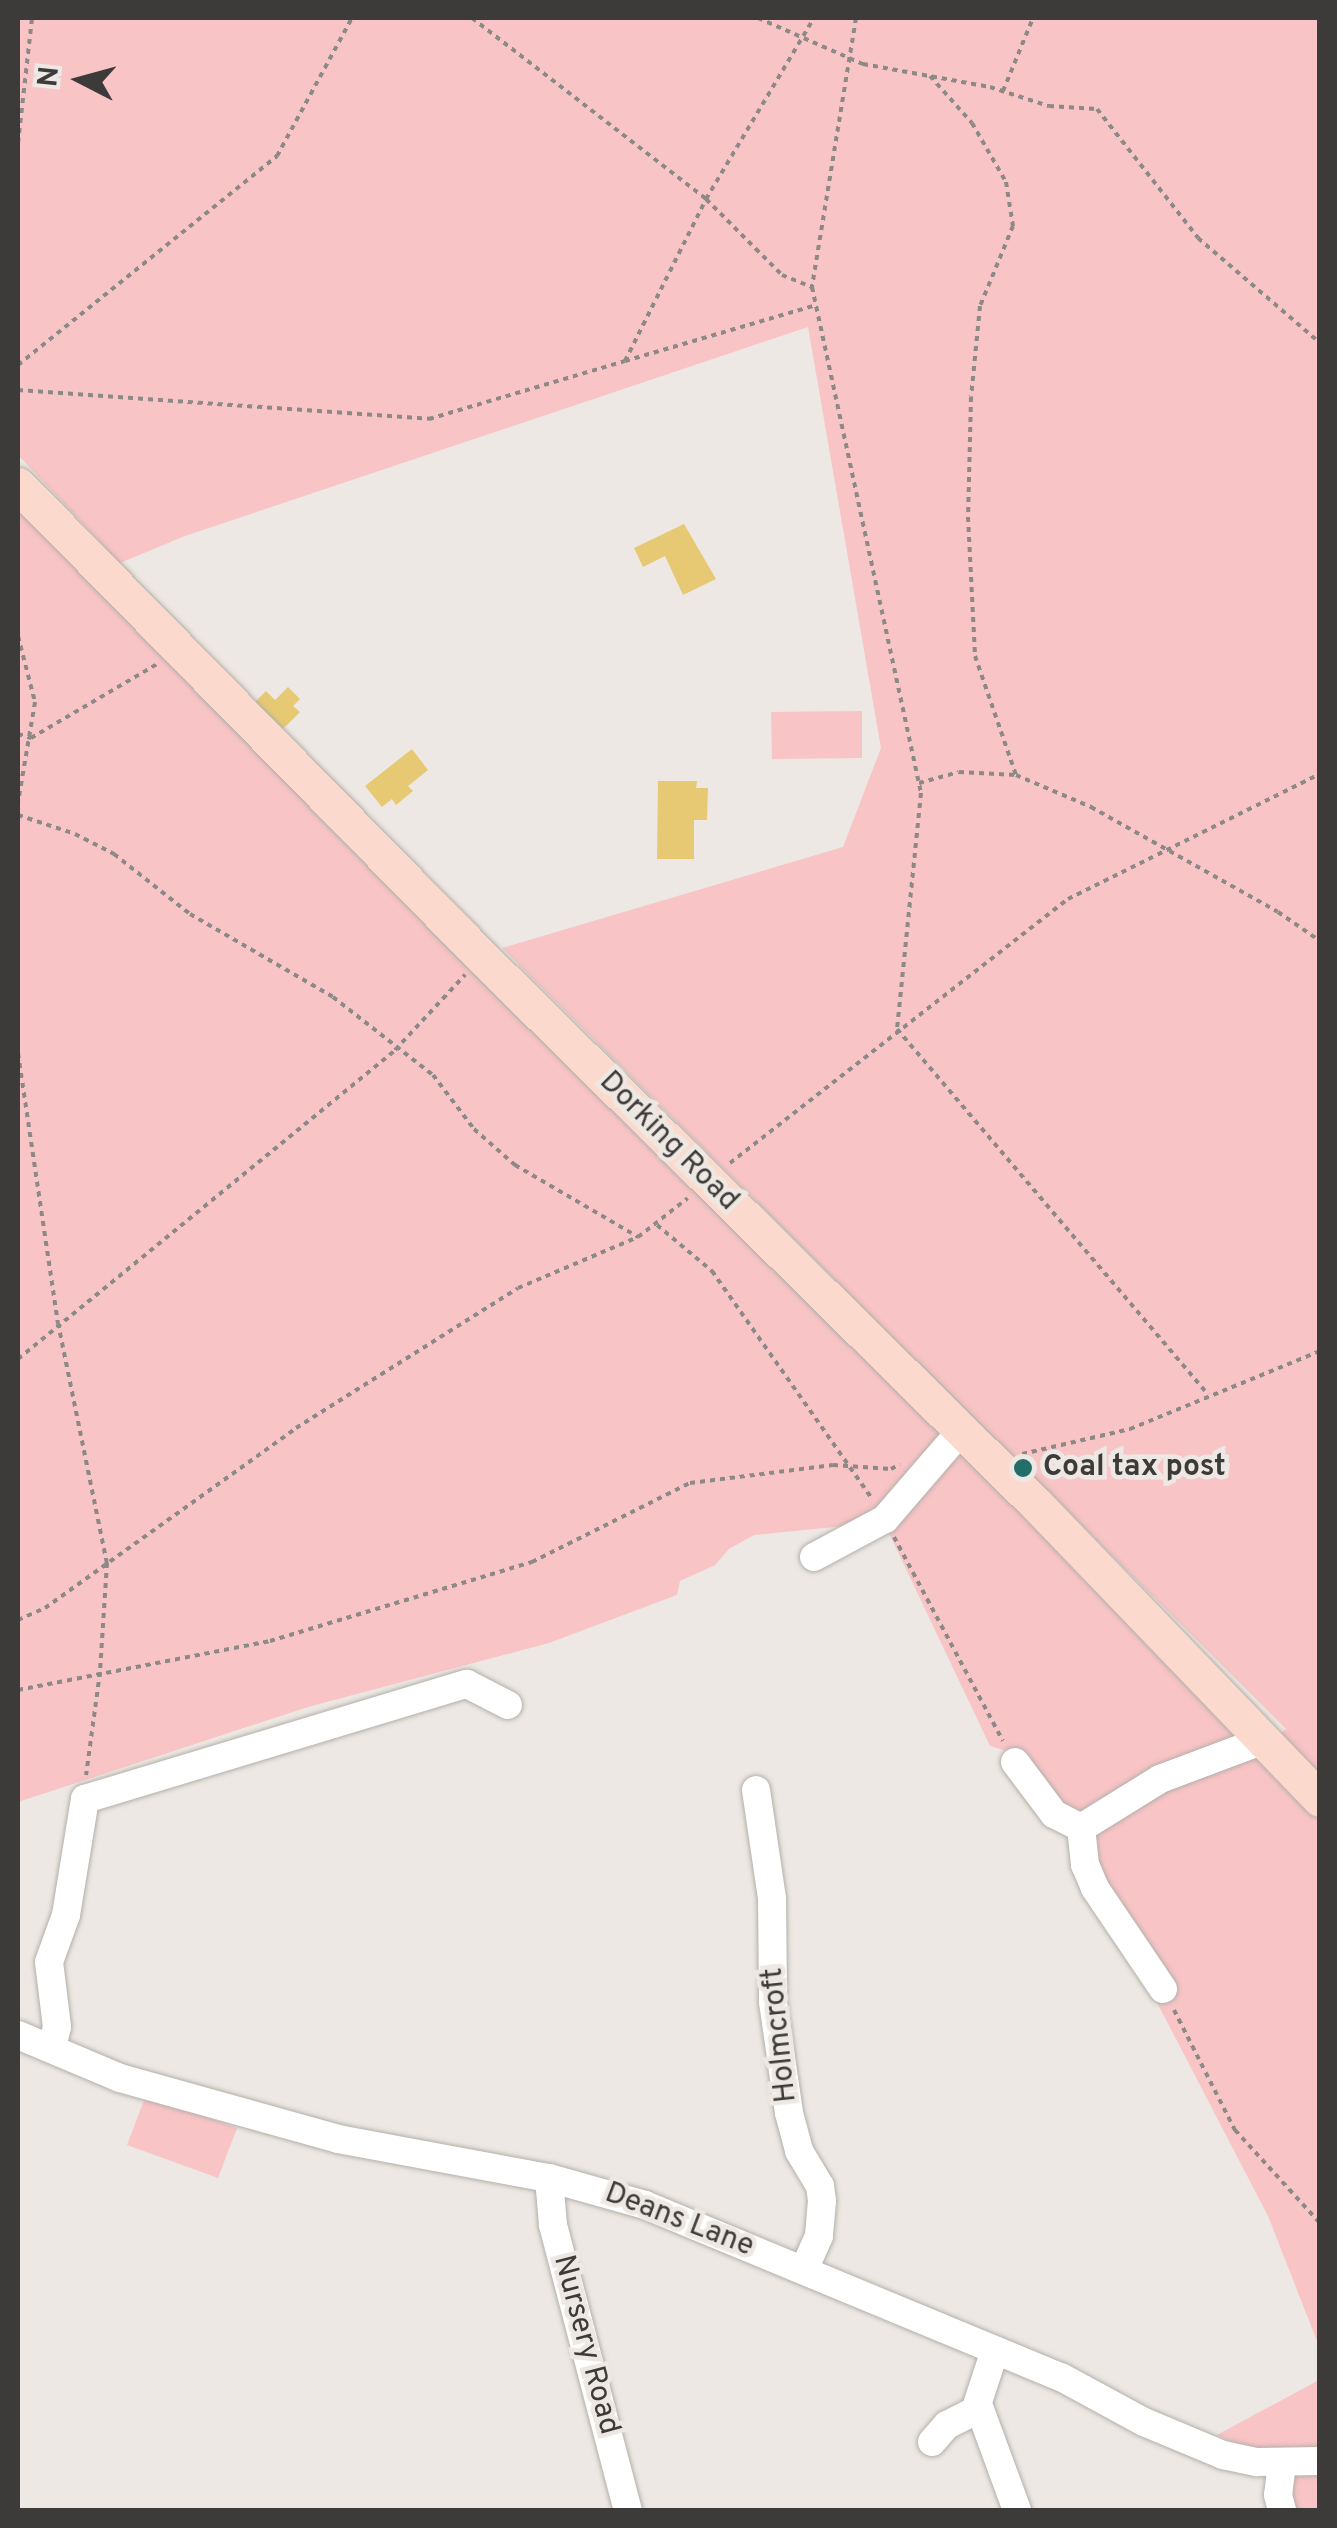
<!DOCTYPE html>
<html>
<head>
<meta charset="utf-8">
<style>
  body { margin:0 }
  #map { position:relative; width:1337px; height:2528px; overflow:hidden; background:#ede8e3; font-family:Overpass,sans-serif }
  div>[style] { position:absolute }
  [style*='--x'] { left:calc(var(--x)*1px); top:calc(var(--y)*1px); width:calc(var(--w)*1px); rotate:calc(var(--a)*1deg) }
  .green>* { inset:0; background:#f8c4c6 }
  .building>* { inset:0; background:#e7c973 }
  .path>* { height:4px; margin-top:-2px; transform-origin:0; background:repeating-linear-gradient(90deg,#8c8986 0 5px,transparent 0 10px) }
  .roads { filter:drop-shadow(0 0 2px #b4afaa) drop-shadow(0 0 2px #b4afaa) }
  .minor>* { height:28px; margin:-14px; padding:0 14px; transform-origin:14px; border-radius:14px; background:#fff }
  .major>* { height:35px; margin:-17.5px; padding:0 17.5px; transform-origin:17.5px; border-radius:17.5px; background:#fbdacd }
  .dots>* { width:28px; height:28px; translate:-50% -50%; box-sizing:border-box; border:5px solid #ede8e3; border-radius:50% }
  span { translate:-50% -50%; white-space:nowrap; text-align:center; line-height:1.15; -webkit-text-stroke:9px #ede8e3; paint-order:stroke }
  .street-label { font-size:30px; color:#3d3b39 }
  .poi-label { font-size:30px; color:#3d3b39; font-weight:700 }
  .left { translate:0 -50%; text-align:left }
  .frame { position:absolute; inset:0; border:20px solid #3d3b39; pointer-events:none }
  .north { position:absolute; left:30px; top:30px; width:100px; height:100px; -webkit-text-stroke:8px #ede8e3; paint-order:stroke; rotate:276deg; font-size:28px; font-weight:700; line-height:40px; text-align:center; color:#3d3b39 }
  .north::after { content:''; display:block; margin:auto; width:35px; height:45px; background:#3d3b39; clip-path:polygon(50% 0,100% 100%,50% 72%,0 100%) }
</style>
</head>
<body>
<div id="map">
  <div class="green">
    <div style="clip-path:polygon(18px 18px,1319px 18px,1319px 2346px,1268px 2216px,1111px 1914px,1087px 1855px,1100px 1825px,1182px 1777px,1256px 1752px,1286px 1729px,502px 948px,843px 847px,881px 748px,808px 327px,185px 536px,120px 563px,18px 455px)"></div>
    <div style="clip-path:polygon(18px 510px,1244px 1730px,1241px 1740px,1079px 1818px,1060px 1808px,1017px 1754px,990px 1746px,888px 1531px,865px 1524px,754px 1535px,729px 1549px,715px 1565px,680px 1581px,677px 1595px,549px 1643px,308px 1707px,18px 1802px)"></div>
    <div style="clip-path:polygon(862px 711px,862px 758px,772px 759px,771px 712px)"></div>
    <div style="clip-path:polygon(146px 2095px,237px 2128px,218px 2178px,127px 2145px)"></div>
    <div style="clip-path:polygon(1319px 2380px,1319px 2510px,1275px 2510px,1293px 2486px,1302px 2452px,1253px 2450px,1217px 2435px)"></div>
  </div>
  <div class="building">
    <div style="clip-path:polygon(684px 524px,716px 579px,683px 595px,665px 556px,643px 567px,634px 548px)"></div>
    <div style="clip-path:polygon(288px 687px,300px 699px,293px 706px,300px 712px,283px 729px,255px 702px,266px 691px,275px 700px)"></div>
    <div style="clip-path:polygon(412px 749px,428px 770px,408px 786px,413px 791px,396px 805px,392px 799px,382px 807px,365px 786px)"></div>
    <div style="clip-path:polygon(658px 781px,697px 781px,696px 788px,708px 788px,707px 820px,694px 820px,694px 859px,657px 859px)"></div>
  </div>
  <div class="path">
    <div style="--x:472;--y:18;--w:296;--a:37.7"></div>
    <div style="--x:706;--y:199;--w:107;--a:45"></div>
    <div style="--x:782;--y:275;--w:32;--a:22"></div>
    <div style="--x:758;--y:18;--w:115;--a:23.7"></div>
    <div style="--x:863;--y:64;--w:129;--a:10.3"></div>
    <div style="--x:990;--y:87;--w:62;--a:17.9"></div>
    <div style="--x:1049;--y:106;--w:48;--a:3.6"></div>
    <div style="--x:1097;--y:109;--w:164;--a:51.9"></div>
    <div style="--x:1198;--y:238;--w:161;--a:40.7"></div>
    <div style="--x:856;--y:18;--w:273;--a:99.3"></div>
    <div style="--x:812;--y:287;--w:518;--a:77.84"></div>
    <div style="--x:921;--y:793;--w:237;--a:95.8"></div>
    <div style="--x:897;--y:1029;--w:480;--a:49.6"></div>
    <div style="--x:930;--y:76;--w:63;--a:48.2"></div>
    <div style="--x:972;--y:123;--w:68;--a:60"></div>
    <div style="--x:1006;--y:182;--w:45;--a:81"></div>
    <div style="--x:1013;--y:226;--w:87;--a:112.4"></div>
    <div style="--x:980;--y:306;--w:91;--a:95.6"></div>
    <div style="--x:971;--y:397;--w:120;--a:91.4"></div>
    <div style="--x:968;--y:517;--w:139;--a:87.1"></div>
    <div style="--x:975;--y:656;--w:126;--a:71"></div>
    <div style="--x:1003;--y:91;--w:79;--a:-67.7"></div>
    <div style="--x:18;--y:143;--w:126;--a:-83.6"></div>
    <div style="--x:625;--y:361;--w:199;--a:-16.3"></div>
    <div style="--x:18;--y:365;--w:333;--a:-38.9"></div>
    <div style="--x:277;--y:156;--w:157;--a:-61.5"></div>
    <div style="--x:18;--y:390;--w:412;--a:4"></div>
    <div style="--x:429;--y:419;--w:204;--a:-16.5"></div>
    <div style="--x:625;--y:361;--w:181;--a:-63.4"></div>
    <div style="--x:706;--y:199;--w:211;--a:-59.2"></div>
    <div style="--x:18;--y:636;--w:68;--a:75.6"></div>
    <div style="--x:35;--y:702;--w:102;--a:99.6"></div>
    <div style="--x:18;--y:734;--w:14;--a:17"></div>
    <div style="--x:31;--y:738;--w:146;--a:-30.4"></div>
    <div style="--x:919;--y:783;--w:41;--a:-15.4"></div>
    <div style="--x:959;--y:772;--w:57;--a:3"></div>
    <div style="--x:1016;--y:775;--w:82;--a:23.1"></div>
    <div style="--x:1091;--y:807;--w:214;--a:29.3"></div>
    <div style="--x:1278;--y:912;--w:51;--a:34.6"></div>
    <div style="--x:18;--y:815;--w:60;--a:18.4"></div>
    <div style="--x:75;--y:834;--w:44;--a:27.1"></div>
    <div style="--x:114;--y:854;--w:97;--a:38.3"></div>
    <div style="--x:190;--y:914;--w:165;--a:30.1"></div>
    <div style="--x:333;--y:997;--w:127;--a:38"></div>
    <div style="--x:433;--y:1075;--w:68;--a:52.8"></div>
    <div style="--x:474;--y:1129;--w:55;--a:41.3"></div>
    <div style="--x:515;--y:1165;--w:143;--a:30.3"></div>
    <div style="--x:18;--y:1053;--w:273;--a:81.6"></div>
    <div style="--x:58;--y:1323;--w:245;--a:78.5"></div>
    <div style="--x:107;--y:1563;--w:109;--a:93.7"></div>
    <div style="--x:100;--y:1672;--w:104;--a:97.7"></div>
    <div style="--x:730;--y:1163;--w:429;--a:-38"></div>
    <div style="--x:1068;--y:899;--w:281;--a:-26.4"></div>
    <div style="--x:657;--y:1225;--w:72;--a:39.9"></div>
    <div style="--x:712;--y:1271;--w:279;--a:54.9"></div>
    <div style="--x:18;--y:1359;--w:487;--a:-39.3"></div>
    <div style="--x:395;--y:1050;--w:103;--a:-47"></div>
    <div style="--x:1022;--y:1454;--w:111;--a:-13"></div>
    <div style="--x:1130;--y:1429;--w:205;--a:-22.3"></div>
    <div style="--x:894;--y:1537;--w:231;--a:61.9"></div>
    <div style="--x:18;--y:1620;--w:30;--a:-24"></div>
    <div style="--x:45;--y:1608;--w:309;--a:-35.6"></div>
    <div style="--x:296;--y:1428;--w:262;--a:-32.2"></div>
    <div style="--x:518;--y:1288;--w:130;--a:-23"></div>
    <div style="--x:638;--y:1237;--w:63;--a:-38"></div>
    <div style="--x:18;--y:1690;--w:257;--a:-11"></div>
    <div style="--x:270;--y:1641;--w:274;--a:-16.8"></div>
    <div style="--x:532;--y:1562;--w:177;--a:-26.6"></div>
    <div style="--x:690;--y:1483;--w:144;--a:-7.2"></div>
    <div style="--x:833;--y:1465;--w:58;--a:3.9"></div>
    <div style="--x:891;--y:1469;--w:10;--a:-29"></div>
    <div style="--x:1174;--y:2010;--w:135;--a:63.1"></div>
    <div style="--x:1235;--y:2130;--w:126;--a:47.6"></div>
  </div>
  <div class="roads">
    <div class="minor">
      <div style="--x:814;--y:1557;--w:81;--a:-28.2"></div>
      <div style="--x:885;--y:1519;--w:115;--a:-49.2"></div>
      <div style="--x:1015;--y:1762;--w:65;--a:53.1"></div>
      <div style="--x:1054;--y:1814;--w:30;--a:27"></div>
      <div style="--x:756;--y:1790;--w:110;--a:81.6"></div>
      <div style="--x:772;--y:1899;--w:103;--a:89.4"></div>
      <div style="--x:773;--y:2002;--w:112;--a:81.8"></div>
      <div style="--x:789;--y:2113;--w:39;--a:75"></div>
      <div style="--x:799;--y:2151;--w:41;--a:59"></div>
      <div style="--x:820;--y:2186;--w:15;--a:82"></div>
      <div style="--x:822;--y:2201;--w:35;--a:95"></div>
      <div style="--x:819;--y:2236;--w:37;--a:114"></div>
      <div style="--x:1163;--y:1989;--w:122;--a:-124"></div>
      <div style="--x:1095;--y:1888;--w:25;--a:-113"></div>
      <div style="--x:1085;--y:1865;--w:37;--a:-96"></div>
      <div style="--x:1081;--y:1828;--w:93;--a:-31.8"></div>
      <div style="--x:1160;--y:1779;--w:108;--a:-20.6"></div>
      <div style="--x:18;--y:2035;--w:111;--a:22.9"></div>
      <div style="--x:120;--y:2078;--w:226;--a:15.6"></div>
      <div style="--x:338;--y:2139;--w:215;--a:10.5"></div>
      <div style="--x:549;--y:2178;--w:100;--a:15.7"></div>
      <div style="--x:645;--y:2205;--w:450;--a:22.5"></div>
      <div style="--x:1061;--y:2377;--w:94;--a:28.5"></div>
      <div style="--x:1144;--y:2422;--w:86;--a:22.7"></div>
      <div style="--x:1223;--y:2455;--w:35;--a:12"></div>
      <div style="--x:1257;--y:2462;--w:63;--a:-0.9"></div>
      <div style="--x:52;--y:2048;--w:22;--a:-77"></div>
      <div style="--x:57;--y:2027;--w:65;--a:-97"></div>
      <div style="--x:49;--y:1962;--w:50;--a:-70.1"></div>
      <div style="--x:66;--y:1915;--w:118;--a:-80.7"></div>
      <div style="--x:85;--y:1799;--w:399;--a:-16.8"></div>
      <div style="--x:467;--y:1684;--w:46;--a:27.1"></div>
      <div style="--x:549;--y:2178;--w:47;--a:85.1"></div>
      <div style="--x:553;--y:2225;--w:295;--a:75.3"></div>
      <div style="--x:978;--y:2404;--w:113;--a:69.8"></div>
      <div style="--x:932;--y:2442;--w:23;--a:-49"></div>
      <div style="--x:947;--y:2425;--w:31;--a:-27"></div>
      <div style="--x:975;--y:2411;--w:64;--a:-71.8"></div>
      <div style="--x:1282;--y:2463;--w:32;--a:97"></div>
      <div style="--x:1278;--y:2495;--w:16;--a:75"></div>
    </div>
    <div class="major">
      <div style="--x:18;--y:485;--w:662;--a:45.49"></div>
      <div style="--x:482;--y:957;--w:780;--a:44.64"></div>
      <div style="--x:1037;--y:1505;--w:408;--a:46.1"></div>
    </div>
  </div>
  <div class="dots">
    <div style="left:1023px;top:1468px;background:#246e6a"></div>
  </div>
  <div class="street-label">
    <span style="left:668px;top:1142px;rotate:45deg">Dorking Road</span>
    <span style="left:781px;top:2035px;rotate:-96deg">Holmcroft</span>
    <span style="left:679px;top:2221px;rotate:21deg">Deans Lane</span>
    <span style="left:585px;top:2345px;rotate:75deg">Nursery Road</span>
  </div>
  <div class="poi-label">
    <span class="left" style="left:1043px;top:1468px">Coal tax post</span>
  </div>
  <div class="frame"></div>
  <div class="north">N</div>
</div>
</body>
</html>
